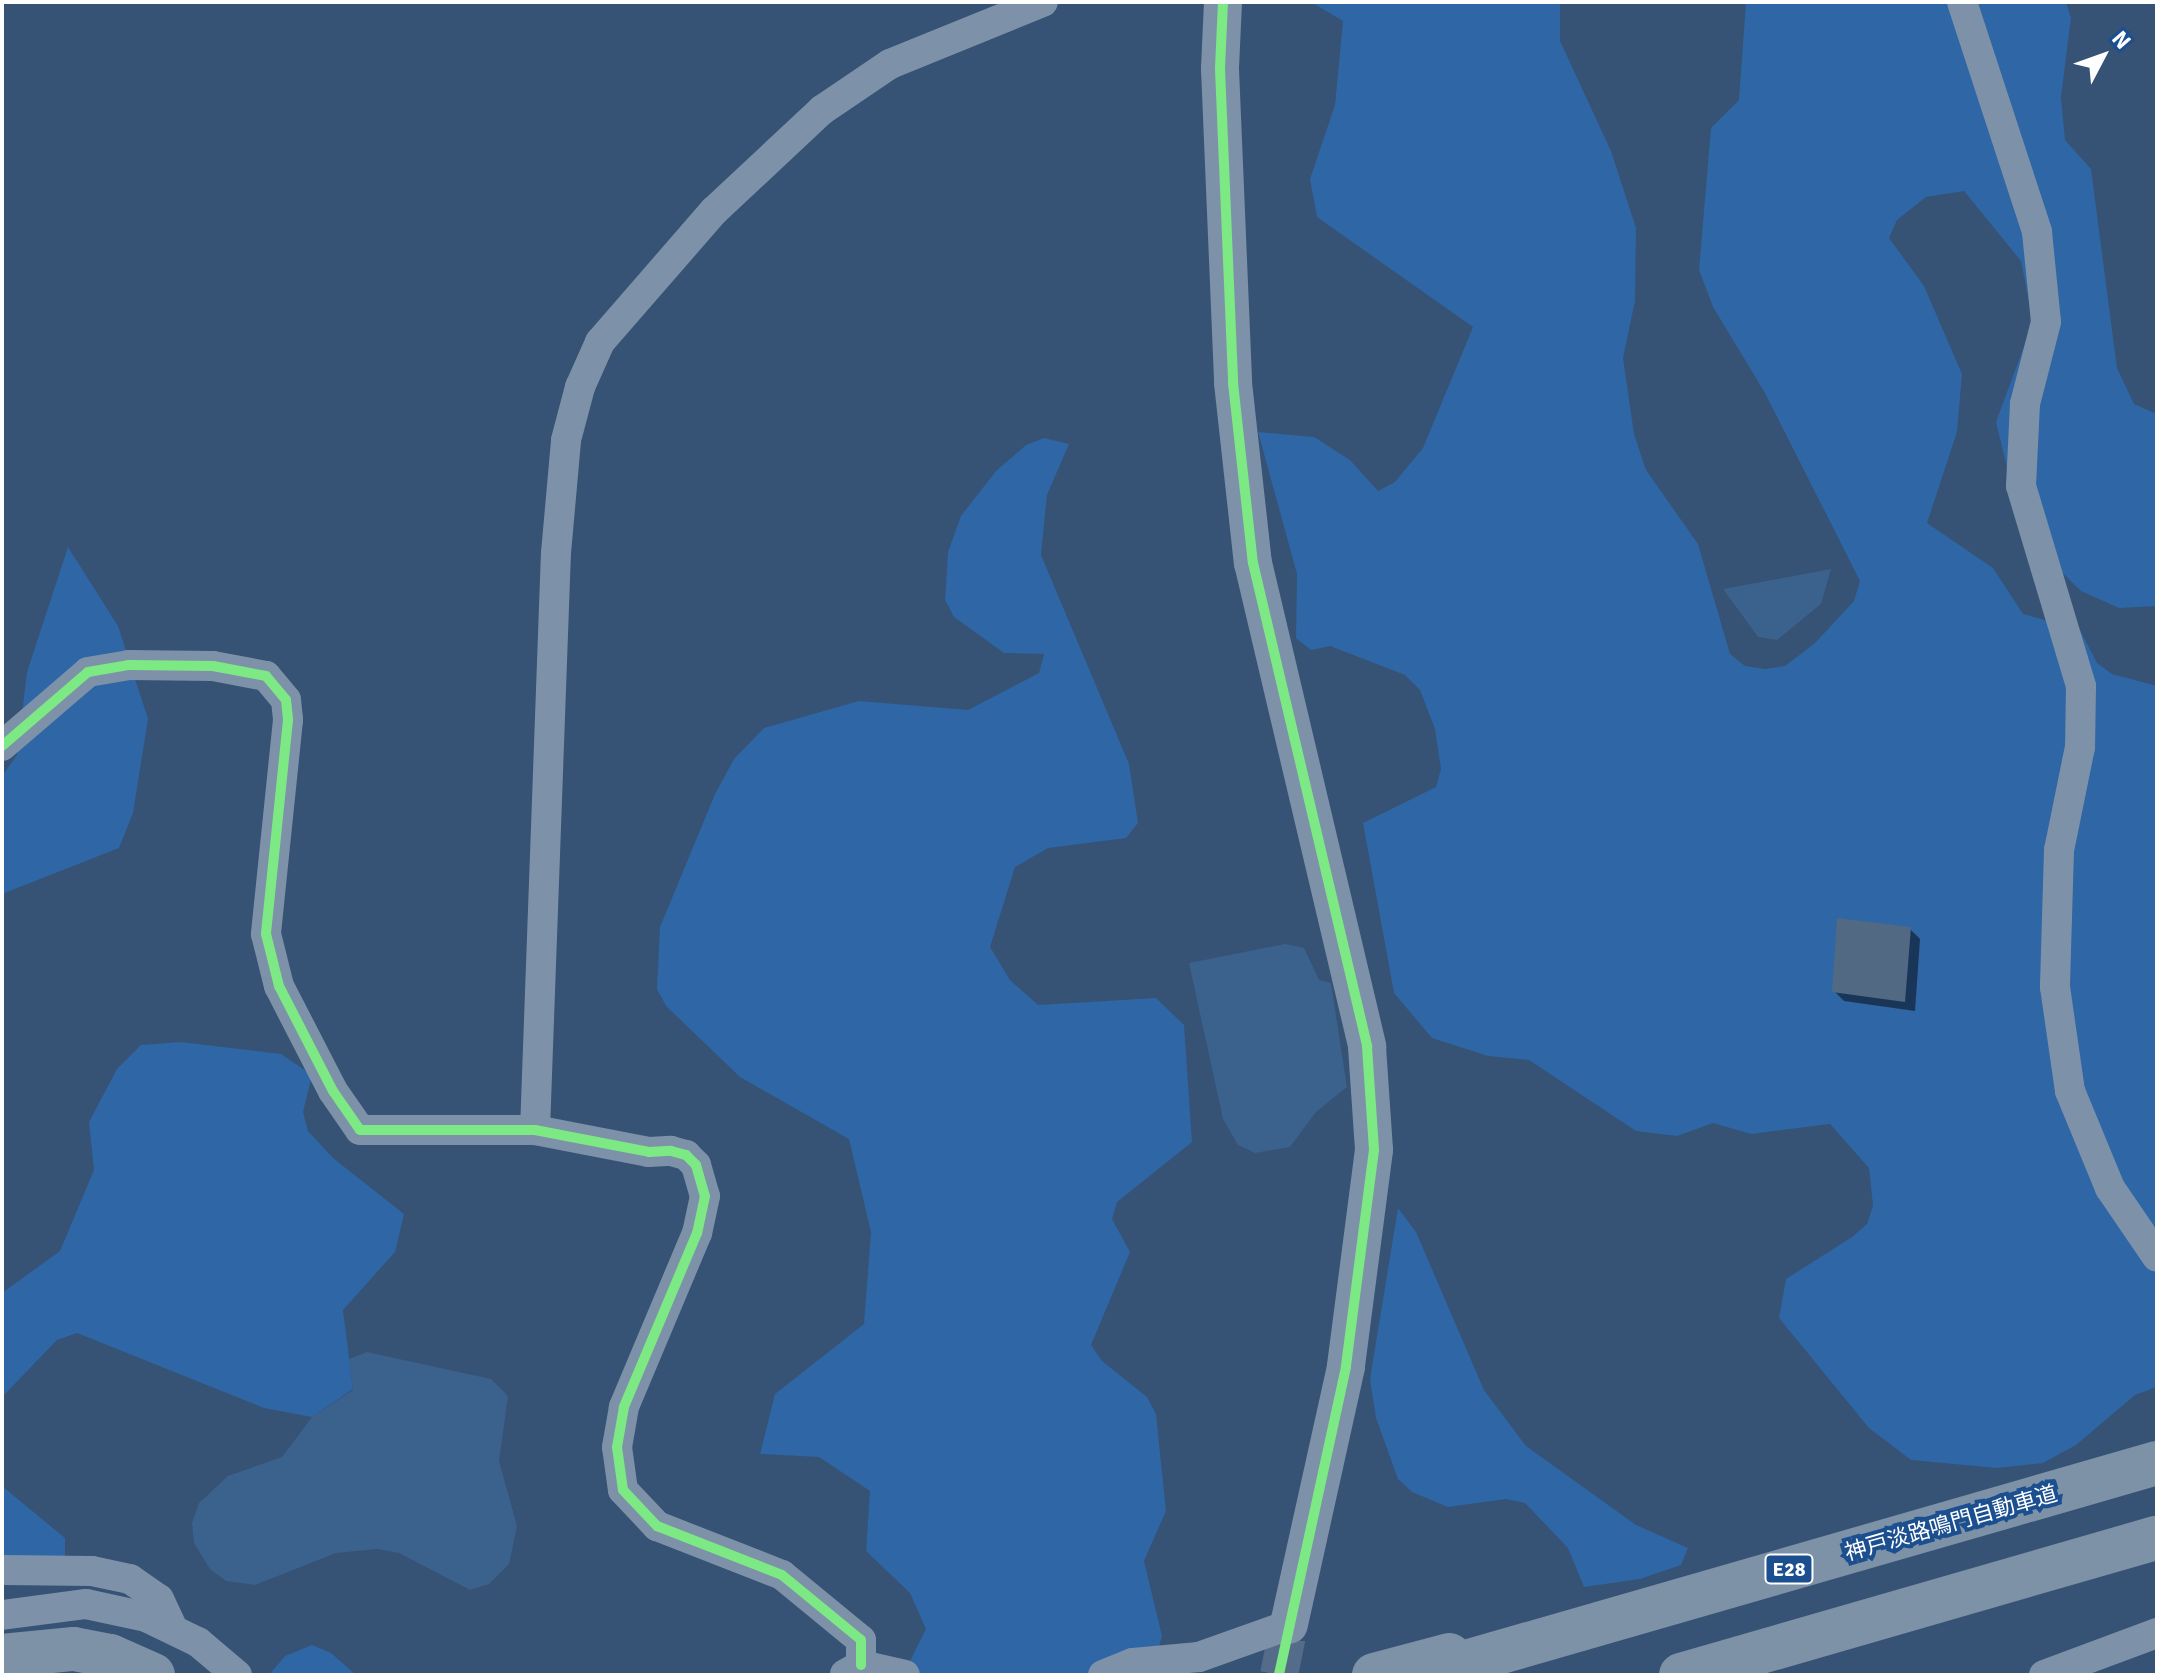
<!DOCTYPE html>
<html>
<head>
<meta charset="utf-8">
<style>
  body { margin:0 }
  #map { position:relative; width:2159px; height:1677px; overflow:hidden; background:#365274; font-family:Signika,"Noto Sans JP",sans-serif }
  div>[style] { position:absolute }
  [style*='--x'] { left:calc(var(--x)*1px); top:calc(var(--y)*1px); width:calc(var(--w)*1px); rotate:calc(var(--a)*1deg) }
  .green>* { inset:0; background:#2f66a5 }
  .water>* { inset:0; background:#3b618d }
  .shadow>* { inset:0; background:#0007 }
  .building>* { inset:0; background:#526984 }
  .tertiary-tunnel>* { height:38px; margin-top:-19px; transform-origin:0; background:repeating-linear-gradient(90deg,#546c89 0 38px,transparent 0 57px) }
  .minor>* { height:30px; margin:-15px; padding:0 15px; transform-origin:15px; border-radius:15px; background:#7d92a8 }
  .tertiary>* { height:38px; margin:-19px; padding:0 19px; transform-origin:19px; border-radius:19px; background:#7d92a8 }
  .motorway>* { height:44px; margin:-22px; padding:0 22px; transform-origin:22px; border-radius:22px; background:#7e92a7 }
  .cycleway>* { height:10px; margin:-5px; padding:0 5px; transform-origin:5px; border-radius:5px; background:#7ce984 }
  span { translate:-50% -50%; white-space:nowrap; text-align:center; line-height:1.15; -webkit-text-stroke:8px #1b4f8f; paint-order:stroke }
  .shield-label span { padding:2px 6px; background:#1b4f8f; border:2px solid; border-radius:6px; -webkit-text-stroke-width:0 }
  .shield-label { font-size:20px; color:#fff; font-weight:700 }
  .street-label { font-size:22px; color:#fff }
  .frame { position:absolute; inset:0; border:4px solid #fff; pointer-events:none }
  .north { position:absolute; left:2063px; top:16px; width:80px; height:80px; -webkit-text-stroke:6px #1b4f8f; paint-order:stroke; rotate:49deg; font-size:22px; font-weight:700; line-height:32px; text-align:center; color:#fff }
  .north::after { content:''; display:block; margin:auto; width:28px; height:36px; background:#fff; clip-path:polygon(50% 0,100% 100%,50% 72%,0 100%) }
</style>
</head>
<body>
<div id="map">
  <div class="green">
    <div style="clip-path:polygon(1311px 2px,1560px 2px,1560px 41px,1611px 151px,1636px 228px,1635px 301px,1623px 358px,1634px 434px,1646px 470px,1698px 544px,1730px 654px,1745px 666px,1765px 669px,1785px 666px,1815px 643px,1854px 601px,1860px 581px,1765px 393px,1713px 307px,1699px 270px,1711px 128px,1739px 100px,1746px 2px,2066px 2px,2071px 18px,2061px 97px,2065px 140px,2091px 169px,2117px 368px,2134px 404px,2157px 414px,2157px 606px,2119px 608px,2081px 591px,2030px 541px,2020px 522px,1996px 422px,2033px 322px,2021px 261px,1964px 191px,1926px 197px,1897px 220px,1889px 238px,1924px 286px,1962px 374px,1957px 432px,1927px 523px,1993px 568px,2023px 614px,2080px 630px,2097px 663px,2112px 674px,2157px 686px,2157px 1387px,2135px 1395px,2076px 1445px,2043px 1463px,1997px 1468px,1911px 1460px,1869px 1428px,1779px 1318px,1786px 1279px,1852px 1237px,1867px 1224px,1873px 1206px,1869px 1168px,1830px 1124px,1751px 1134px,1713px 1123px,1677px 1136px,1636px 1131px,1529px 1060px,1488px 1056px,1432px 1038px,1394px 993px,1363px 823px,1436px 787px,1441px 769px,1435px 729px,1420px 690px,1405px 675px,1330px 646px,1311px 650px,1296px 638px,1297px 574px,1258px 432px,1314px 437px,1350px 460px,1378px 491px,1395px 482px,1423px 448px,1473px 327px,1317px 217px,1310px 179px,1335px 105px,1343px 21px)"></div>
    <div style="clip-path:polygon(1044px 438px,1069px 444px,1047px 495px,1041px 555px,1129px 764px,1138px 823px,1126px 838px,1048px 848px,1015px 867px,990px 947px,1010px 980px,1038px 1005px,1156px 998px,1184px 1025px,1192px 1142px,1117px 1202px,1112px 1219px,1130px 1252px,1091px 1345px,1102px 1361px,1147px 1397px,1156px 1414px,1166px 1511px,1144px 1561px,1162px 1636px,1151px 1675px,888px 1675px,909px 1663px,926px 1629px,910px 1593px,866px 1551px,870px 1491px,819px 1457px,760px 1454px,775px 1394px,864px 1324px,871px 1232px,849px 1139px,740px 1077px,666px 1006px,657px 989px,660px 927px,715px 794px,734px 759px,764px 728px,859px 701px,968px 710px,1039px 673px,1044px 654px,1004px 653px,954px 617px,945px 600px,948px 552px,961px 516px,996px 471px,1026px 445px)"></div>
    <div style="clip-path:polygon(68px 547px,118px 626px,148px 719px,133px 813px,119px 848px,2px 894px,2px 776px,17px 755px,27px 672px)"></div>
    <div style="clip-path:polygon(181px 1042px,281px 1054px,312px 1075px,303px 1112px,308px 1131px,333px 1158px,404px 1214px,395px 1252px,343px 1310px,353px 1389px,312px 1417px,264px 1408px,77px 1333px,57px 1340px,2px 1397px,2px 1293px,60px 1251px,94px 1170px,89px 1122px,117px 1069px,141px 1045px)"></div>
    <div style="clip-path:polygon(1398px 1208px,1416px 1232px,1484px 1390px,1526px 1446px,1636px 1525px,1688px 1548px,1681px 1565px,1640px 1579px,1584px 1587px,1568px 1548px,1525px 1503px,1506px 1499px,1448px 1507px,1412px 1492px,1398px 1479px,1376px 1418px,1370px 1379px)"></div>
    <div style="clip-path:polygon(2px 1486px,65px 1538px,65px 1556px,2px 1558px)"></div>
    <div style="clip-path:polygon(312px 1645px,331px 1653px,356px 1675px,269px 1675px,285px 1656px)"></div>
  </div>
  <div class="water">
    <div style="clip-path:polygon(1831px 569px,1821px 604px,1777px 640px,1758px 637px,1723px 589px)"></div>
    <div style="clip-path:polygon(1285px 944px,1304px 948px,1319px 980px,1331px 983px,1347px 1087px,1316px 1112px,1290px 1147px,1255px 1153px,1238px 1145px,1223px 1119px,1189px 963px)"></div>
    <div style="clip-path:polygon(367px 1352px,491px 1379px,508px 1396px,499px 1461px,517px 1526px,509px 1564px,489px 1584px,470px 1590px,399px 1553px,378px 1549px,336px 1553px,255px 1585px,226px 1581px,210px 1569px,194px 1543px,192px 1523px,199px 1503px,228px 1476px,282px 1457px,312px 1417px,353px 1390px,349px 1359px)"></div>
  </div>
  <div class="shadow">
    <div style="clip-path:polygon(1910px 929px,1920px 939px,1915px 1011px,1844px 1001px,1834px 991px)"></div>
  </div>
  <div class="building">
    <div style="clip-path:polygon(1837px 918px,1911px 927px,1905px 1002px,1832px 992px)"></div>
  </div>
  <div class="tertiary-tunnel">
    <div style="--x:1279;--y:1675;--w:51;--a:-78.7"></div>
  </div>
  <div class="minor">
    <div style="--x:1962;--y:2;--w:242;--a:71.9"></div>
    <div style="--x:2037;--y:232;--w:90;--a:84.3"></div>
    <div style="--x:2046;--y:322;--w:85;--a:104.4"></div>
    <div style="--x:2025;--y:404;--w:82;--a:92.8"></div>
    <div style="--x:2021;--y:486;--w:209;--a:73.3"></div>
    <div style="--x:2081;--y:686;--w:61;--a:90.9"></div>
    <div style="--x:2080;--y:747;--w:105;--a:101.5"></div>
    <div style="--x:2059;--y:850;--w:137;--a:91.7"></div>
    <div style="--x:2055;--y:987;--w:105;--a:81.8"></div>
    <div style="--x:2070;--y:1091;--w:105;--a:67.6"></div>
    <div style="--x:2110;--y:1188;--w:83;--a:55.7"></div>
    <div style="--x:2;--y:746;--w:113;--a:-40.7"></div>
    <div style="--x:88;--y:672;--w:42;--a:-9.7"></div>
    <div style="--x:129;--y:665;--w:84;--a:0.7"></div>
    <div style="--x:213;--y:666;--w:54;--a:10.7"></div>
    <div style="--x:266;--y:676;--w:31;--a:50"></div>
    <div style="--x:286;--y:700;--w:20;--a:84"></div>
    <div style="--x:288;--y:720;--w:215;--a:95.9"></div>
    <div style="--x:266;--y:934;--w:54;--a:76"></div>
    <div style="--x:279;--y:986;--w:118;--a:62.8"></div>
    <div style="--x:333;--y:1091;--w:47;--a:55.3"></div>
    <div style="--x:360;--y:1130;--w:175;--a:0"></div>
    <div style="--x:535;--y:1130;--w:116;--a:10.9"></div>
    <div style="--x:649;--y:1152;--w:22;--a:-3"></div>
    <div style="--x:671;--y:1151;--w:16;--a:15"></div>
    <div style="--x:686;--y:1155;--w:14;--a:45"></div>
    <div style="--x:696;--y:1165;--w:32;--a:74"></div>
    <div style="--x:705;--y:1196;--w:38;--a:102"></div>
    <div style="--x:697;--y:1233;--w:189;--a:112.8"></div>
    <div style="--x:624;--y:1407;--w:41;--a:99.9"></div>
    <div style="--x:617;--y:1447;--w:43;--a:82.1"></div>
    <div style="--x:623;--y:1490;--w:50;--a:46.6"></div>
    <div style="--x:657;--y:1526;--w:134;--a:21.4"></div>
    <div style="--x:782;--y:1575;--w:102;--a:39.4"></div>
    <div style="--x:861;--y:1640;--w:25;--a:90"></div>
    <div style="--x:535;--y:1130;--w:577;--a:-87.92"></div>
    <div style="--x:556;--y:553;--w:113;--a:-84.9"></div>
    <div style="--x:566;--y:440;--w:55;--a:-75.2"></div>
    <div style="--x:580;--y:387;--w:49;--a:-66"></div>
    <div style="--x:600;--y:342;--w:174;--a:-49"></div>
    <div style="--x:714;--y:211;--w:148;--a:-43.1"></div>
    <div style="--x:822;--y:110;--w:82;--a:-34.1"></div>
    <div style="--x:890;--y:64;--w:165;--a:-22.1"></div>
    <div style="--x:2;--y:1570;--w:90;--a:0.6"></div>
    <div style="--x:92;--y:1571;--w:39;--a:12"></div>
    <div style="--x:130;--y:1579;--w:35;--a:35"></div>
    <div style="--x:159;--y:1599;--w:31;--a:65"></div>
    <div style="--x:2;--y:1615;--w:85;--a:-7.5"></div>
    <div style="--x:86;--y:1604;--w:61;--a:12.2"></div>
    <div style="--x:146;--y:1617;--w:58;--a:25.7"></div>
    <div style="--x:198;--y:1642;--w:51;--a:40.2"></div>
    <div style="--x:845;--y:1674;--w:18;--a:-29"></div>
    <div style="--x:861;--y:1665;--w:45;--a:12.8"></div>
    <div style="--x:1103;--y:1675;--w:32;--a:-22"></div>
    <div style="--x:1133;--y:1663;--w:66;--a:-5.2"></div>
    <div style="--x:1199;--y:1657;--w:96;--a:-19.6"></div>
    <div style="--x:2044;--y:1675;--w:121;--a:-20.4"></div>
  </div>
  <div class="tertiary">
    <div style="--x:1223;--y:2;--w:67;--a:92.6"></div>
    <div style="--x:1220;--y:69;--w:314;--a:87.6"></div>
    <div style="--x:1233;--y:383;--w:181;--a:83.7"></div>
    <div style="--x:1253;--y:563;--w:497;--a:76.7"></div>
    <div style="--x:1367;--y:1047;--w:103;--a:86.1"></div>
    <div style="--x:1374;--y:1150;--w:219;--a:97.4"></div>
    <div style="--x:1346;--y:1367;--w:264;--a:102.5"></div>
  </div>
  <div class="motorway">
    <div style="--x:2;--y:1656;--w:72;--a:-5.6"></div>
    <div style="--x:74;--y:1649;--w:37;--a:11"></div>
    <div style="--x:110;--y:1656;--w:47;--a:23.8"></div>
    <div style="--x:1374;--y:1675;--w:78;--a:-14.9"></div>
    <div style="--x:1421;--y:1675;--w:766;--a:-16.07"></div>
    <div style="--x:1681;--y:1675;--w:495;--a:-16.1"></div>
  </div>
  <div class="cycleway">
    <div style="--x:1223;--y:2;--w:67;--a:92.6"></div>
    <div style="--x:1220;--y:69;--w:314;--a:87.6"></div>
    <div style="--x:1233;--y:383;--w:181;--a:83.7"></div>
    <div style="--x:1253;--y:563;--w:497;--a:76.7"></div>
    <div style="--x:1367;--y:1047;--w:103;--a:86.1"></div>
    <div style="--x:1374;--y:1150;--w:219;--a:97.4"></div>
    <div style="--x:1346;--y:1367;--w:315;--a:102.3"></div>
    <div style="--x:2;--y:746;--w:113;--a:-40.7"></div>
    <div style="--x:88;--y:672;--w:42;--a:-9.7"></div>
    <div style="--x:129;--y:665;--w:84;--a:0.7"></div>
    <div style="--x:213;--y:666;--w:54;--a:10.7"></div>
    <div style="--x:266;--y:676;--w:31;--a:50"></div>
    <div style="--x:286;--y:700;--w:20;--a:84"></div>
    <div style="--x:288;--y:720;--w:215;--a:95.9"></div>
    <div style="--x:266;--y:934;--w:54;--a:76"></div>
    <div style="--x:279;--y:986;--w:118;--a:62.8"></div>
    <div style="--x:333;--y:1091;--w:47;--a:55.3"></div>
    <div style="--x:360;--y:1130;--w:175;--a:0"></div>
    <div style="--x:535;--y:1130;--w:116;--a:10.9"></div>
    <div style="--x:649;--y:1152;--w:22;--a:-3"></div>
    <div style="--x:671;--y:1151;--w:16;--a:15"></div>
    <div style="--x:686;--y:1155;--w:14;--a:45"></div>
    <div style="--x:696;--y:1165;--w:32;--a:74"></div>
    <div style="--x:705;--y:1196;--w:38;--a:102"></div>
    <div style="--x:697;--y:1233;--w:189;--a:112.8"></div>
    <div style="--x:624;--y:1407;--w:41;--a:99.9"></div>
    <div style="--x:617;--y:1447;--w:43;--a:82.1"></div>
    <div style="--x:623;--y:1490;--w:50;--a:46.6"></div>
    <div style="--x:657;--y:1526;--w:134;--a:21.4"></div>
    <div style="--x:782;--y:1575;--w:102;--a:39.4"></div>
    <div style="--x:861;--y:1640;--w:25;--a:90"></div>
  </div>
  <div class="shield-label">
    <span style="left:1789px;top:1569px">E28</span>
  </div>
  <div class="street-label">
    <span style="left:1951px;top:1523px;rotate:-16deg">神戸淡路鳴門自動車道</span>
  </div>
  <div class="frame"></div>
  <div class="north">N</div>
</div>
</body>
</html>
